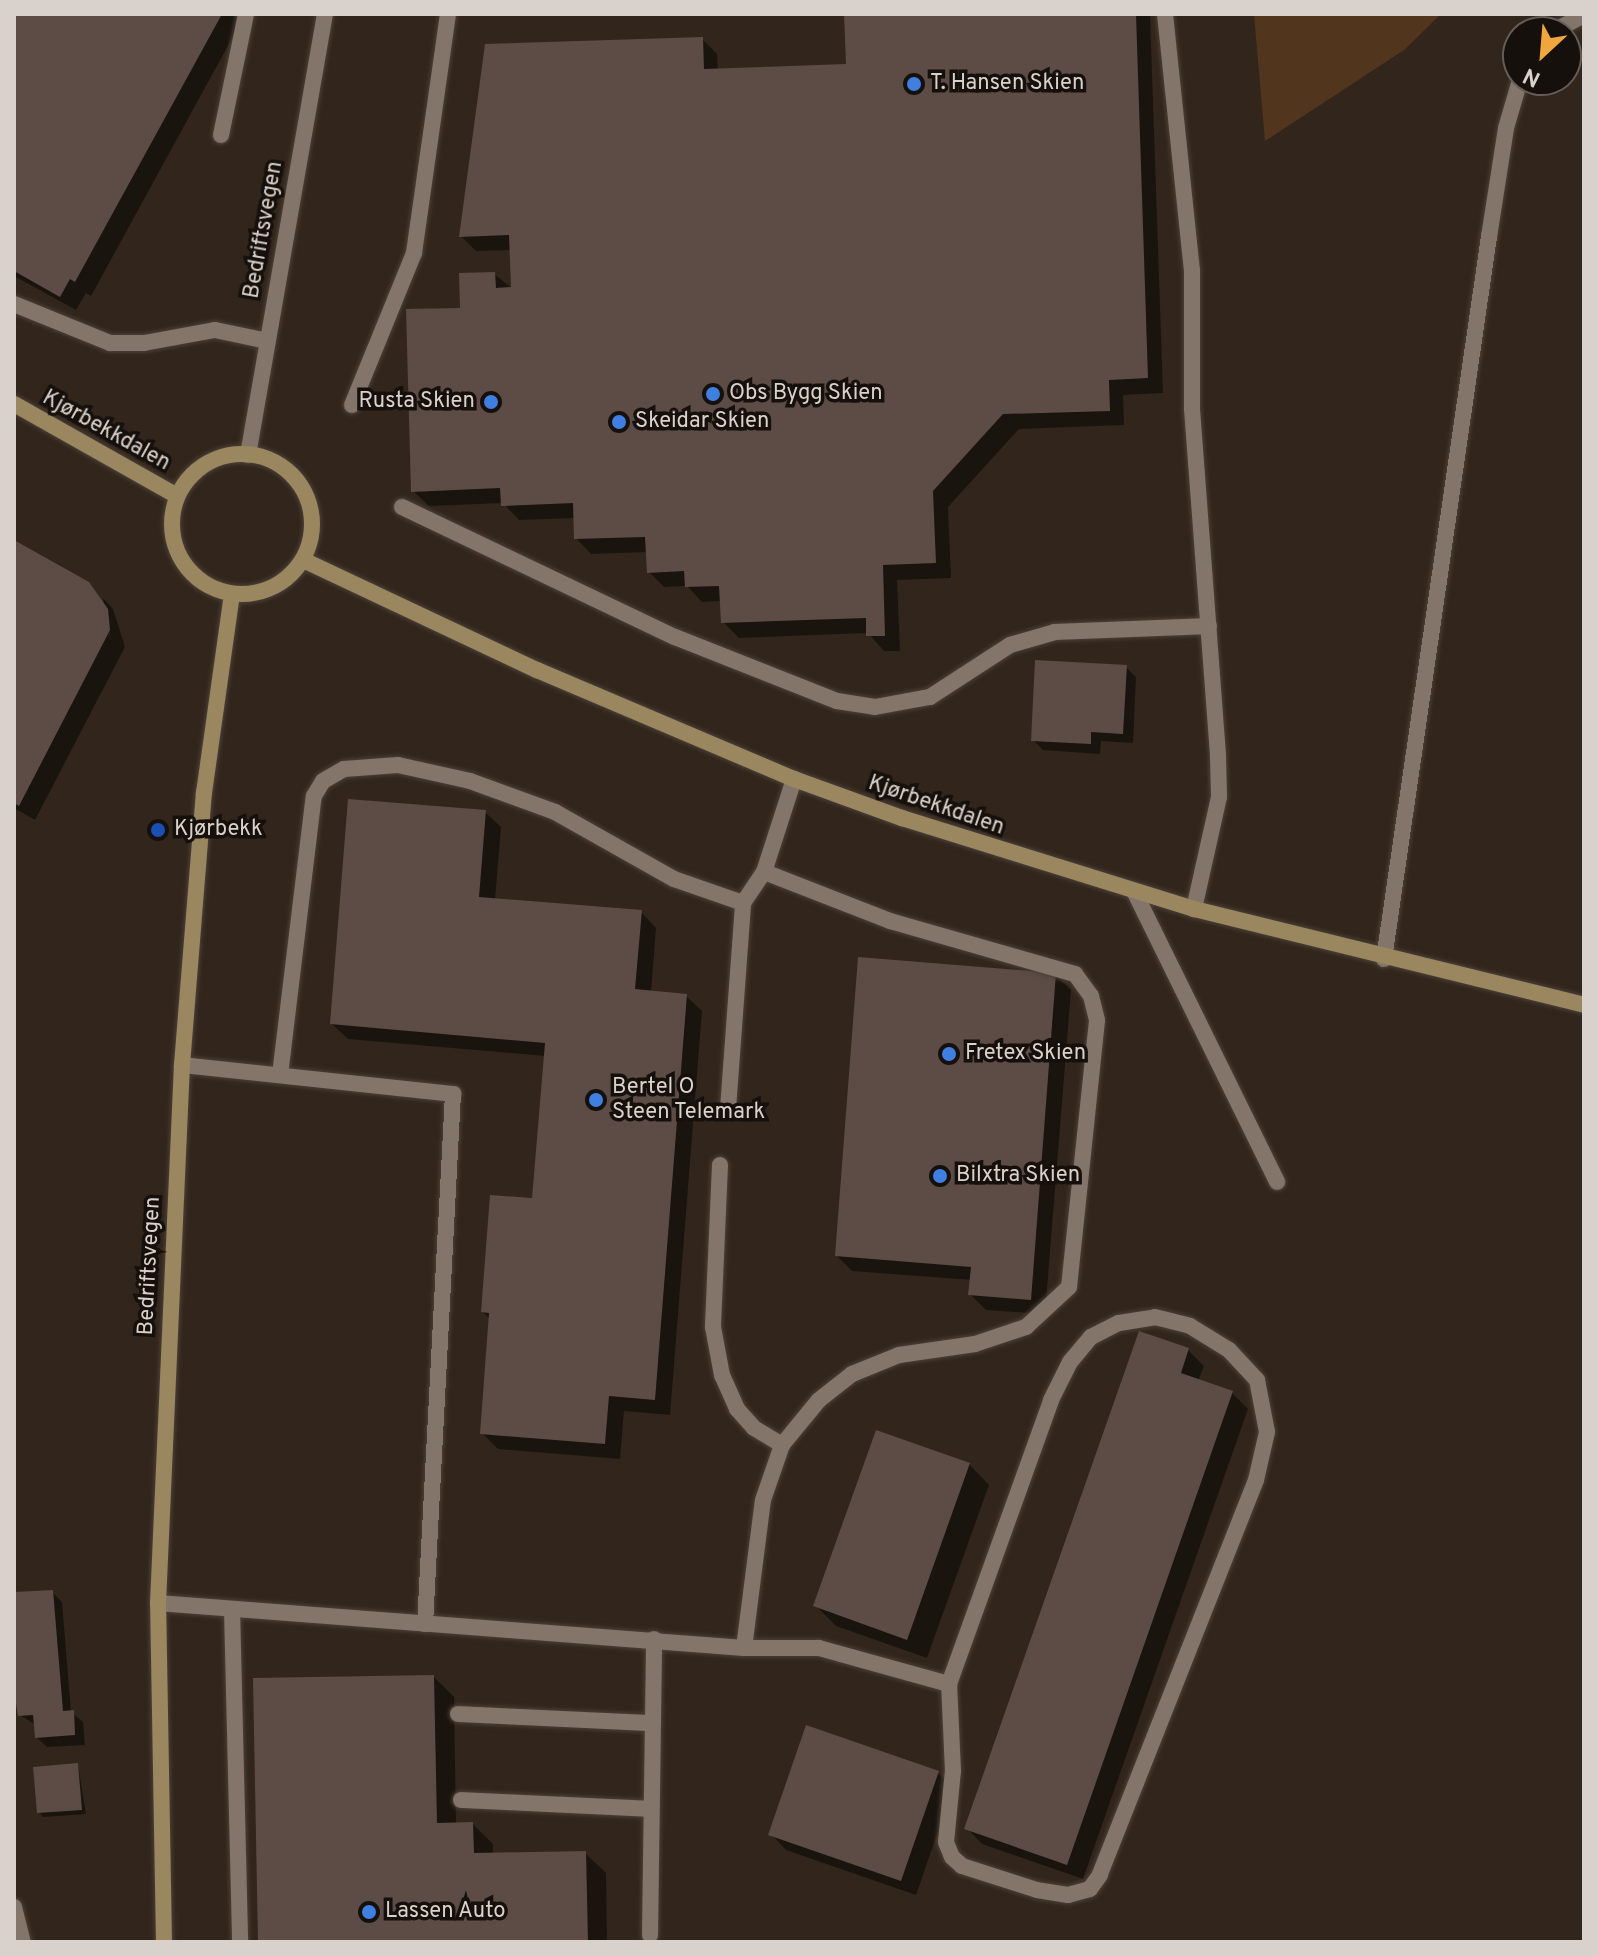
<!DOCTYPE html>
<html>
<head>
<meta charset="utf-8">
<style>
  body { margin:0 }
  #map { position:relative; width:1598px; height:1956px; overflow:hidden; background:#32261c; font-family:Overpass,sans-serif }
  div>[style] { position:absolute }
  [style*='--x'] { left:calc(var(--x)*1px); top:calc(var(--y)*1px); width:calc(var(--w)*1px); rotate:calc(var(--a)*1deg) }
  .green>* { inset:0; background:#51361d }
  .shadow>* { inset:0; background:#0007 }
  .building>* { inset:0; background:#5c4c45 }
  .roads { filter:drop-shadow(0 0 2px #4b4139) drop-shadow(0 0 2px #4b4139) }
  .lane>* { height:16px; margin:-8px; padding:0 8px; transform-origin:8px; border-radius:8px; background:#84756a }
  .street>* { height:16px; margin:-8px; padding:0 8px; transform-origin:8px; border-radius:8px; background:#84756a }
  .secondary>* { height:16px; margin:-8px; padding:0 8px; transform-origin:8px; border-radius:8px; background:#9a865f }
  .secondary>.ring { margin:-8px; padding:0; box-sizing:content-box; background:none; border:16px solid #9a865f; border-radius:50% }
  .dots>* { width:22px; height:22px; translate:-50% -50%; box-sizing:border-box; border:4px solid #16100c; border-radius:50% }
  span { translate:-50% -50%; white-space:nowrap; text-align:center; line-height:1.15; -webkit-text-stroke:7px #16100c; paint-order:stroke }
  .poi-label { font-size:22px; color:#d9d1cb }
  .left { translate:0 -50%; text-align:left }
  .right { translate:-100% -50%; text-align:right }
  .street-label { font-size:22px; color:#d9d1cb }
  .frame { position:absolute; inset:0; border:16px solid #d9d1cb; pointer-events:none }
  .north { position:absolute; left:1502px; top:16px; width:80px; height:80px; box-sizing:border-box; background:#16100c; border:2px solid #645d58; border-radius:50%; rotate:206deg; font-size:22px; font-weight:700; line-height:32px; text-align:center; color:#d9d1cb }
  .north::after { content:''; display:block; margin:auto; width:28px; height:36px; background:#f0a63e; clip-path:polygon(50% 0,100% 100%,50% 72%,0 100%) }
</style>
</head>
<body>
<div id="map">
  <div class="green">
    <div style="clip-path:polygon(1254px 14px,1441px 14px,1404px 50px,1265px 141px)"></div>
  </div>
  <div class="shadow">
    <div style="clip-path:polygon(14px 14px,232px 14px,241px 22px,91px 296px,86px 293px,76px 310px,14px 276px)"></div>
    <div style="clip-path:polygon(846px 14px,1150px 14px,1163px 393px,1123px 395px,1124px 425px,1019px 429px,948px 507px,951px 578px,897px 580px,900px 651px,884px 651px,868px 633px,739px 638px,723px 622px,722px 601px,702px 602px,687px 586px,664px 587px,649px 572px,648px 552px,591px 554px,576px 538px,575px 518px,519px 520px,503px 503px,429px 506px,413px 491px,462px 310px,494px 274px,513px 289px,512px 250px,476px 251px,461px 236px,702px 39px,717px 54px,718px 71px,848px 66px)"></div>
    <div style="clip-path:polygon(14px 545px,97px 593px,111px 641px,103px 598px,113px 609px,125px 647px,35px 820px,14px 808px)"></div>
    <div style="clip-path:polygon(1126px 667px,1136px 677px,1133px 743px,1101px 741px,1100px 754px,1043px 750px,1033px 740px)"></div>
    <div style="clip-path:polygon(485px 812px,501px 827px,495px 900px,641px 912px,656px 928px,651px 993px,686px 996px,702px 1011px,670px 1415px,624px 1411px,620px 1459px,498px 1449px,482px 1433px,491px 1320px,483px 1312px,534px 1200px,546px 1056px,348px 1039px,332px 1024px)"></div>
    <div style="clip-path:polygon(1055px 975px,1071px 990px,1045px 1314px,986px 1310px,970px 1294px,972px 1280px,852px 1271px,837px 1256px)"></div>
    <div style="clip-path:polygon(1188px 1350px,1204px 1366px,1198px 1381px,1232px 1393px,1248px 1409px,1083px 1879px,982px 1844px,967px 1828px)"></div>
    <div style="clip-path:polygon(969px 1464px,989px 1485px,927px 1658px,836px 1626px,816px 1606px)"></div>
    <div style="clip-path:polygon(52px 1592px,62px 1602px,71px 1712px,83px 1722px,85px 1745px,47px 1747px,36px 1737px,36px 1725px,20px 1715px,14px 1694px,14px 1594px)"></div>
    <div style="clip-path:polygon(434px 1677px,454px 1697px,456px 1824px,473px 1824px,493px 1844px,493px 1854px,585px 1853px,606px 1873px,607px 1942px,262px 1942px)"></div>
    <div style="clip-path:polygon(78px 1765px,86px 1814px,43px 1817px,39px 1812px)"></div>
    <div style="clip-path:polygon(938px 1773px,953px 1788px,916px 1895px,786px 1850px,771px 1834px)"></div>
  </div>
  <div class="building">
    <div style="clip-path:polygon(14px 14px,222px 14px,75px 282px,70px 279px,60px 297px,14px 271px)"></div>
    <div style="clip-path:polygon(844px 14px,1136px 14px,1148px 378px,1109px 380px,1110px 411px,1003px 414px,933px 491px,936px 563px,883px 565px,885px 636px,866px 636px,866px 618px,721px 623px,719px 586px,685px 587px,684px 571px,647px 573px,645px 537px,574px 539px,573px 503px,501px 506px,500px 488px,411px 492px,406px 309px,460px 308px,459px 273px,495px 272px,496px 288px,511px 287px,509px 235px,459px 237px,485px 44px,703px 37px,704px 69px,846px 64px)"></div>
    <div style="clip-path:polygon(14px 540px,89px 582px,108px 609px,110px 630px,19px 806px,14px 803px)"></div>
    <div style="clip-path:polygon(1035px 660px,1127px 665px,1123px 734px,1091px 732px,1091px 744px,1031px 741px)"></div>
    <div style="clip-path:polygon(348px 799px,486px 810px,479px 897px,642px 910px,635px 989px,687px 994px,655px 1400px,609px 1396px,605px 1444px,480px 1434px,489px 1313px,481px 1312px,490px 1195px,532px 1198px,545px 1043px,330px 1024px)"></div>
    <div style="clip-path:polygon(858px 957px,1056px 973px,1031px 1300px,968px 1295px,971px 1267px,835px 1256px)"></div>
    <div style="clip-path:polygon(1139px 1331px,1189px 1348px,1181px 1373px,1233px 1391px,1067px 1865px,964px 1829px)"></div>
    <div style="clip-path:polygon(876px 1430px,970px 1463px,907px 1640px,813px 1606px)"></div>
    <div style="clip-path:polygon(53px 1590px,63px 1711px,74px 1710px,75px 1735px,35px 1738px,33px 1715px,18px 1716px,14px 1690px,14px 1592px)"></div>
    <div style="clip-path:polygon(434px 1675px,437px 1823px,473px 1822px,474px 1853px,586px 1851px,588px 1942px,258px 1942px,253px 1678px)"></div>
    <div style="clip-path:polygon(806px 1725px,939px 1771px,901px 1881px,768px 1835px)"></div>
    <div style="clip-path:polygon(78px 1763px,82px 1810px,37px 1813px,33px 1767px)"></div>
  </div>
  <div class="roads">
    <div class="lane">
      <div style="--x:1165;--y:14;--w:257;--a:84"></div>
      <div style="--x:1192;--y:270;--w:139;--a:90"></div>
      <div style="--x:1192;--y:409;--w:348;--a:85.7"></div>
      <div style="--x:1218;--y:756;--w:41;--a:88.6"></div>
      <div style="--x:1219;--y:797;--w:115;--a:102.6"></div>
      <div style="--x:221;--y:135;--w:124;--a:-78.3"></div>
      <div style="--x:14;--y:304;--w:104;--a:22.1"></div>
      <div style="--x:110;--y:343;--w:34;--a:0"></div>
      <div style="--x:144;--y:343;--w:72;--a:-10.4"></div>
      <div style="--x:215;--y:330;--w:53;--a:11.9"></div>
      <div style="--x:352;--y:405;--w:164;--a:-67.8"></div>
      <div style="--x:414;--y:253;--w:241;--a:-81.9"></div>
      <div style="--x:402;--y:507;--w:302;--a:25.5"></div>
      <div style="--x:675;--y:637;--w:174;--a:21.6"></div>
      <div style="--x:837;--y:701;--w:38;--a:9"></div>
      <div style="--x:875;--y:707;--w:56;--a:-10.3"></div>
      <div style="--x:930;--y:697;--w:95;--a:-33"></div>
      <div style="--x:1010;--y:645;--w:47;--a:-16.1"></div>
      <div style="--x:1055;--y:632;--w:154;--a:-2.2"></div>
      <div style="--x:1135;--y:893;--w:322;--a:63.8"></div>
      <div style="--x:182;--y:1065;--w:273;--a:6.1"></div>
      <div style="--x:453;--y:1094;--w:531;--a:93.02"></div>
      <div style="--x:280;--y:1075;--w:281;--a:-83.1"></div>
      <div style="--x:314;--y:796;--w:17;--a:-59"></div>
      <div style="--x:323;--y:781;--w:24;--a:-30"></div>
      <div style="--x:344;--y:769;--w:54;--a:-4.2"></div>
      <div style="--x:398;--y:765;--w:74;--a:12.5"></div>
      <div style="--x:470;--y:781;--w:90;--a:20"></div>
      <div style="--x:555;--y:812;--w:137;--a:29.4"></div>
      <div style="--x:674;--y:879;--w:73;--a:19.2"></div>
      <div style="--x:728;--y:1109;--w:207;--a:-85.8"></div>
      <div style="--x:743;--y:903;--w:37;--a:-56"></div>
      <div style="--x:764;--y:872;--w:98;--a:-72.1"></div>
      <div style="--x:720;--y:1165;--w:162;--a:92.5"></div>
      <div style="--x:713;--y:1327;--w:49;--a:79.4"></div>
      <div style="--x:722;--y:1375;--w:37;--a:66"></div>
      <div style="--x:737;--y:1409;--w:25;--a:48"></div>
      <div style="--x:754;--y:1428;--w:33;--a:31"></div>
      <div style="--x:1155;--y:1317;--w:36;--a:14"></div>
      <div style="--x:1190;--y:1326;--w:46;--a:31.6"></div>
      <div style="--x:1229;--y:1350;--w:41;--a:47"></div>
      <div style="--x:1257;--y:1380;--w:53;--a:79.1"></div>
      <div style="--x:1267;--y:1432;--w:49;--a:102.9"></div>
      <div style="--x:1256;--y:1480;--w:425;--a:111.6"></div>
      <div style="--x:1100;--y:1875;--w:17;--a:126"></div>
      <div style="--x:1090;--y:1889;--w:23;--a:165"></div>
      <div style="--x:1068;--y:1895;--w:31;--a:-171"></div>
      <div style="--x:1037;--y:1890;--w:79;--a:-162.3"></div>
      <div style="--x:962;--y:1866;--w:13;--a:-138"></div>
      <div style="--x:952;--y:1857;--w:16;--a:-112"></div>
      <div style="--x:946;--y:1842;--w:71;--a:-84.4"></div>
      <div style="--x:953;--y:1771;--w:87;--a:-92.6"></div>
      <div style="--x:949;--y:1684;--w:302;--a:-70.2"></div>
      <div style="--x:1051;--y:1400;--w:42;--a:-63.4"></div>
      <div style="--x:1070;--y:1362;--w:33;--a:-50"></div>
      <div style="--x:1091;--y:1337;--w:31;--a:-27"></div>
      <div style="--x:1119;--y:1323;--w:36;--a:-9"></div>
      <div style="--x:158;--y:1603;--w:588;--a:4.39"></div>
      <div style="--x:744;--y:1648;--w:75;--a:0"></div>
      <div style="--x:819;--y:1648;--w:135;--a:15.5"></div>
      <div style="--x:232;--y:1609;--w:333;--a:88.6"></div>
      <div style="--x:744;--y:1648;--w:149;--a:-82.7"></div>
      <div style="--x:763;--y:1500;--w:58;--a:-70.9"></div>
      <div style="--x:782;--y:1445;--w:58;--a:-50.6"></div>
      <div style="--x:819;--y:1400;--w:42;--a:-38.2"></div>
      <div style="--x:852;--y:1374;--w:51;--a:-22"></div>
      <div style="--x:899;--y:1355;--w:77;--a:-8.2"></div>
      <div style="--x:975;--y:1344;--w:54;--a:-18.4"></div>
      <div style="--x:1026;--y:1327;--w:59;--a:-42.9"></div>
      <div style="--x:1069;--y:1287;--w:268;--a:-84"></div>
      <div style="--x:1097;--y:1020;--w:25;--a:-104"></div>
      <div style="--x:1091;--y:996;--w:27;--a:-126"></div>
      <div style="--x:1075;--y:974;--w:192;--a:-164"></div>
      <div style="--x:890;--y:921;--w:135;--a:-158.7"></div>
      <div style="--x:458;--y:1714;--w:193;--a:2.7"></div>
      <div style="--x:461;--y:1800;--w:190;--a:2.7"></div>
      <div style="--x:650;--y:1935;--w:296;--a:-89.2"></div>
    </div>
    <div class="street">
      <div style="--x:1552;--y:32;--w:36;--a:-28"></div>
      <div style="--x:248;--y:455;--w:448;--a:-80.1"></div>
      <div style="--x:1384;--y:959;--w:730;--a:-81.73"></div>
      <div style="--x:1489;--y:237;--w:110;--a:-81.1"></div>
      <div style="--x:1506;--y:128;--w:50;--a:-73.7"></div>
      <div style="--x:14;--y:1907;--w:36;--a:76"></div>
    </div>
    <div class="secondary">
      <div style="--x:14;--y:404;--w:187;--a:29.4"></div>
      <div class="ring" style="left:172px;top:454px;width:124px;height:124px"></div>
      <div style="--x:303;--y:560;--w:259;--a:25.2"></div>
      <div style="--x:537;--y:670;--w:279;--a:23"></div>
      <div style="--x:794;--y:779;--w:115;--a:19.9"></div>
      <div style="--x:902;--y:818;--w:306;--a:17.3"></div>
      <div style="--x:1194;--y:909;--w:402;--a:13.8"></div>
      <div style="--x:164;--y:1942;--w:339;--a:-91"></div>
      <div style="--x:158;--y:1603;--w:539;--a:-87.45"></div>
      <div style="--x:182;--y:1065;--w:273;--a:-85.4"></div>
      <div style="--x:204;--y:793;--w:201;--a:-82"></div>
    </div>
  </div>
  <div class="dots">
    <div style="left:914px;top:84px;background:#3f7fe0"></div>
    <div style="left:713px;top:394px;background:#3f7fe0"></div>
    <div style="left:491px;top:402px;background:#3f7fe0"></div>
    <div style="left:619px;top:422px;background:#3f7fe0"></div>
    <div style="left:158px;top:830px;background:#1a4fb4"></div>
    <div style="left:949px;top:1054px;background:#3f7fe0"></div>
    <div style="left:596px;top:1100px;background:#3f7fe0"></div>
    <div style="left:940px;top:1176px;background:#3f7fe0"></div>
    <div style="left:369px;top:1912px;background:#3f7fe0"></div>
  </div>
  <div class="poi-label">
    <span class="left" style="left:930px;top:84px">T. Hansen Skien</span>
    <span class="left" style="left:729px;top:394px">Obs Bygg Skien</span>
    <span class="right" style="left:475px;top:402px">Rusta Skien</span>
    <span class="left" style="left:635px;top:422px">Skeidar Skien</span>
    <span class="left" style="left:174px;top:830px">Kjørbekk</span>
    <span class="left" style="left:965px;top:1054px">Fretex Skien</span>
    <span class="left" style="left:612px;top:1100px">Bertel O<br>Steen Telemark</span>
    <span class="left" style="left:956px;top:1176px">Bilxtra Skien</span>
    <span class="left" style="left:385px;top:1912px">Lassen Auto</span>
  </div>
  <div class="street-label">
    <span style="left:264px;top:230px;rotate:-80deg">Bedriftsvegen</span>
    <span style="left:106px;top:431px;rotate:29deg">Kjørbekkdalen</span>
    <span style="left:936px;top:806px;rotate:19deg">Kjørbekkdalen</span>
    <span style="left:150px;top:1266px;rotate:-87deg">Bedriftsvegen</span>
  </div>
  <div class="frame"></div>
  <div class="north">N</div>
</div>
</body>
</html>
